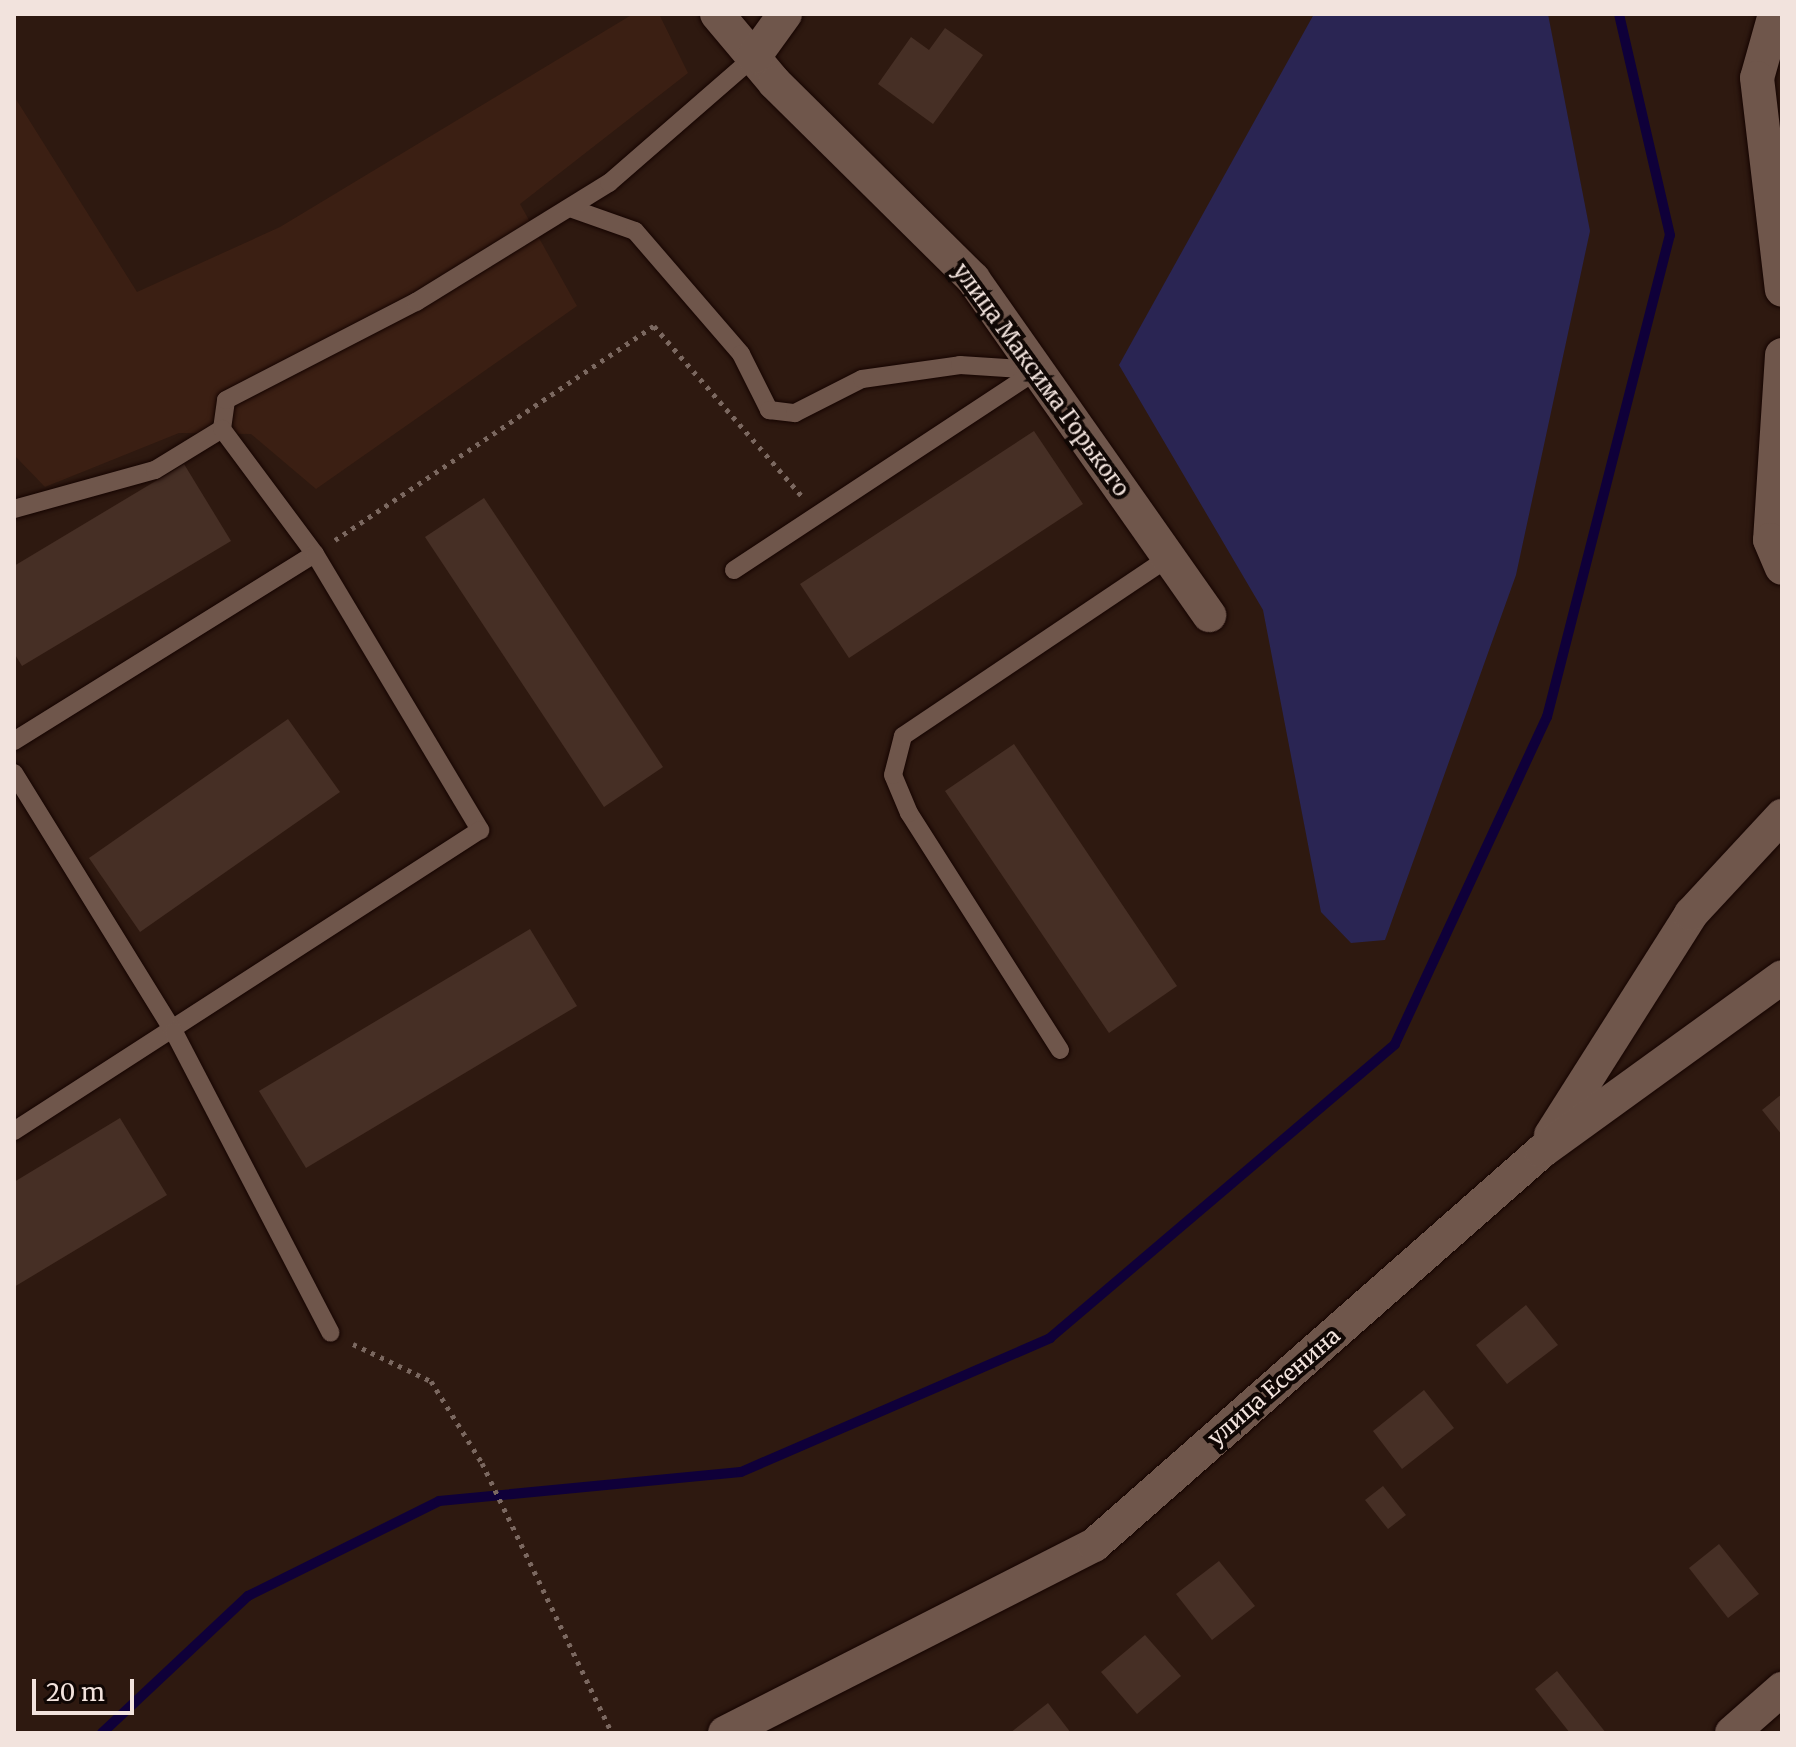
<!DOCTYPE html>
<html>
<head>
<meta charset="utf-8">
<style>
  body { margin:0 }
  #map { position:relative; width:1796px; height:1747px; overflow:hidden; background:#2e1910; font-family:Merriweather,serif }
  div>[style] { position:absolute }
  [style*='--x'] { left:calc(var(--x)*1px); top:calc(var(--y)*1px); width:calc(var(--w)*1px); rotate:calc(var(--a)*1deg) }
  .built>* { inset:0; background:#3b1f13 }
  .green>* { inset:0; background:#2a2553 }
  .stream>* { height:10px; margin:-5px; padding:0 5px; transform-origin:5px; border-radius:5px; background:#0f0039 }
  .building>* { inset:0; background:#462f25 }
  .path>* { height:5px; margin-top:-2.5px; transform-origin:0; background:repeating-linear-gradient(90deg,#7b6860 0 4px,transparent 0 10px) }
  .roads { filter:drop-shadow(0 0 2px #150400) drop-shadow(0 0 2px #150400) }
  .lane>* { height:18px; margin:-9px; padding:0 9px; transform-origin:9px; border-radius:9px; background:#6f564b }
  .street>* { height:34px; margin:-17px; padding:0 17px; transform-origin:17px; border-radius:17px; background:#6f564b }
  span { translate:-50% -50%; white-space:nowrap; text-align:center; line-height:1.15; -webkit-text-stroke:8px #100704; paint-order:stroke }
  .street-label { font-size:22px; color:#f2e3dd }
  .frame { position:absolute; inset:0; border:16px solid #f2e3dd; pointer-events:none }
  .scale { position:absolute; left:32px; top:1679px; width:102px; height:36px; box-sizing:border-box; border:4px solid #f2e3dd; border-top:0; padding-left:10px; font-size:24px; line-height:28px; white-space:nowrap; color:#f2e3dd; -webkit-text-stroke:6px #100704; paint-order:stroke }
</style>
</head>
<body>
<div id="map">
  <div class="built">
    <div style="clip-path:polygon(633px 14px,659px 14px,688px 73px,520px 204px,577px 306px,316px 489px,251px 434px,179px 433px,45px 487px,14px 455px,14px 96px,137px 292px,280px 227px)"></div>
  </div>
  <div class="green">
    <div style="clip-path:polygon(1314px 14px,1548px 14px,1590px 231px,1516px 575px,1385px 940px,1351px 943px,1321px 912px,1263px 610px,1119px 365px)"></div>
  </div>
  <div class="stream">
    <div style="--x:102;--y:1733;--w:200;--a:-43.2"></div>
    <div style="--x:248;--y:1596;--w:213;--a:-26.4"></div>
    <div style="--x:439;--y:1501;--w:303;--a:-5.5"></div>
    <div style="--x:741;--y:1472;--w:337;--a:-23.4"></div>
    <div style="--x:1050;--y:1338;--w:453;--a:-40.4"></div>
    <div style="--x:1395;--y:1044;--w:361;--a:-65.1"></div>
    <div style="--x:1547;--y:717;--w:497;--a:-75.7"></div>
    <div style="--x:1670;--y:235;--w:227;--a:-103"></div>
  </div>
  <div class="building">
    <div style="clip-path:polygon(945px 28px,983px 55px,933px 124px,878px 84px,911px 37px,929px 50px)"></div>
    <div style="clip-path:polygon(1034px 431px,1083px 504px,849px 658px,800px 584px)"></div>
    <div style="clip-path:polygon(184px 464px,231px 541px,22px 666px,14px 653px,14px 566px)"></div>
    <div style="clip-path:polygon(484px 498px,663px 767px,604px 807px,425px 537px)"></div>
    <div style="clip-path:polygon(288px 719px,340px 792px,140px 932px,89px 858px)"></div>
    <div style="clip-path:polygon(1014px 744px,1177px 986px,1109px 1033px,945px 791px)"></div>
    <div style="clip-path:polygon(530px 929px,577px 1006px,306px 1168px,259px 1091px)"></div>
    <div style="clip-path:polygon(1782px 1094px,1782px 1135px,1762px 1110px)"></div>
    <div style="clip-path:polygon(120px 1118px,167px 1195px,14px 1287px,14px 1182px)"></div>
    <div style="clip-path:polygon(1526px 1305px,1558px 1345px,1507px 1384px,1476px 1345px)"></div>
    <div style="clip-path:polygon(1424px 1390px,1454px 1428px,1402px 1469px,1373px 1431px)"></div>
    <div style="clip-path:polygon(1383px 1486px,1406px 1515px,1388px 1529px,1365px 1500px)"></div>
    <div style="clip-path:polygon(1719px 1544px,1759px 1594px,1728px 1618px,1689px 1568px)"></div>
    <div style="clip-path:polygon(1219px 1561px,1255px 1606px,1212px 1640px,1176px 1594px)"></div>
    <div style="clip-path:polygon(1145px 1635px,1181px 1676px,1137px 1714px,1101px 1672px)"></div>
    <div style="clip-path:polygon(1557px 1671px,1606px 1733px,1570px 1733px,1535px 1689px)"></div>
    <div style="clip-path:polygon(1048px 1703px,1071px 1733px,1010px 1733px)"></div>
  </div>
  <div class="path">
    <div style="--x:335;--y:540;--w:384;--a:-33.9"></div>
    <div style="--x:654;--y:326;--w:225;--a:49"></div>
    <div style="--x:353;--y:1344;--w:86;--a:25.4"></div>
    <div style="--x:431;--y:1381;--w:97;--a:58.1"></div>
    <div style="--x:482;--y:1463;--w:300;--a:64.3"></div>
  </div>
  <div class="roads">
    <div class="lane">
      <div style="--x:570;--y:208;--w:69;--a:19.5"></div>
      <div style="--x:635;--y:231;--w:162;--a:49.2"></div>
      <div style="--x:741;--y:354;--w:63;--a:63.4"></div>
      <div style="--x:769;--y:410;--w:26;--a:7"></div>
      <div style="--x:795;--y:413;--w:75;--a:-26.9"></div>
      <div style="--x:862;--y:379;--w:99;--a:-8.1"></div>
      <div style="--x:960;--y:365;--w:77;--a:3.7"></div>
      <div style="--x:222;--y:429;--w:29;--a:-82"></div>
      <div style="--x:226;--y:400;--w:214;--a:-27.3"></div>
      <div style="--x:416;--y:302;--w:227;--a:-31.7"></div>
      <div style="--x:609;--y:183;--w:192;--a:-41"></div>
      <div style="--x:14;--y:509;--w:146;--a:-15.5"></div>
      <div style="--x:155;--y:470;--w:79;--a:-31.5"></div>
      <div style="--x:222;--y:429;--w:156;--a:53.4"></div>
      <div style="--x:734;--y:570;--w:363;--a:-33.4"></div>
      <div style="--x:14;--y:741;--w:354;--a:-31.9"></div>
      <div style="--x:315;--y:554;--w:322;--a:59.1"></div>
      <div style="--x:480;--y:830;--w:555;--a:147.14"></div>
      <div style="--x:14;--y:773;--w:304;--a:58.3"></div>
      <div style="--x:174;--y:1032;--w:339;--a:62.5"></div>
      <div style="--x:1060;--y:1050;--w:281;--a:-122.5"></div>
      <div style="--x:909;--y:813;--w:41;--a:-112.8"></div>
      <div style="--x:893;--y:775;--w:40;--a:-75.6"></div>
      <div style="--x:903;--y:736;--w:321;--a:-33.9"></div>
    </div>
    <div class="street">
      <div style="--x:717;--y:14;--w:90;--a:50"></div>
      <div style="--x:775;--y:83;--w:279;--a:44.7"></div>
      <div style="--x:973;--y:279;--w:411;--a:54.9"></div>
      <div style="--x:1775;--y:14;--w:66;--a:105.7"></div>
      <div style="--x:1757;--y:78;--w:213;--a:83.3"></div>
      <div style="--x:754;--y:57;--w:53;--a:-54.2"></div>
      <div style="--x:1782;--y:355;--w:185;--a:93.7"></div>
      <div style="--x:1770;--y:540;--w:30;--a:67"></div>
      <div style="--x:1551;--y:1135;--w:262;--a:-57.6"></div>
      <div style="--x:1691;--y:914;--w:134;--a:-47.1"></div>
      <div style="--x:725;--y:1733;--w:414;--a:-27"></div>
      <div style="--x:1094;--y:1545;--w:597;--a:-41.33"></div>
      <div style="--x:1542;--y:1151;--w:296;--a:-35.9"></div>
      <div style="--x:1732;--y:1733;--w:67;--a:-41.3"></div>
    </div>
  </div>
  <div class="street-label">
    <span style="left:1041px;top:380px;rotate:54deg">улица Максима Горького</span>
    <span style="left:1274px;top:1387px;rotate:-41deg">улица Есенина</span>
  </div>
  <div class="frame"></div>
  <div class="scale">20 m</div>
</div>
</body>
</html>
